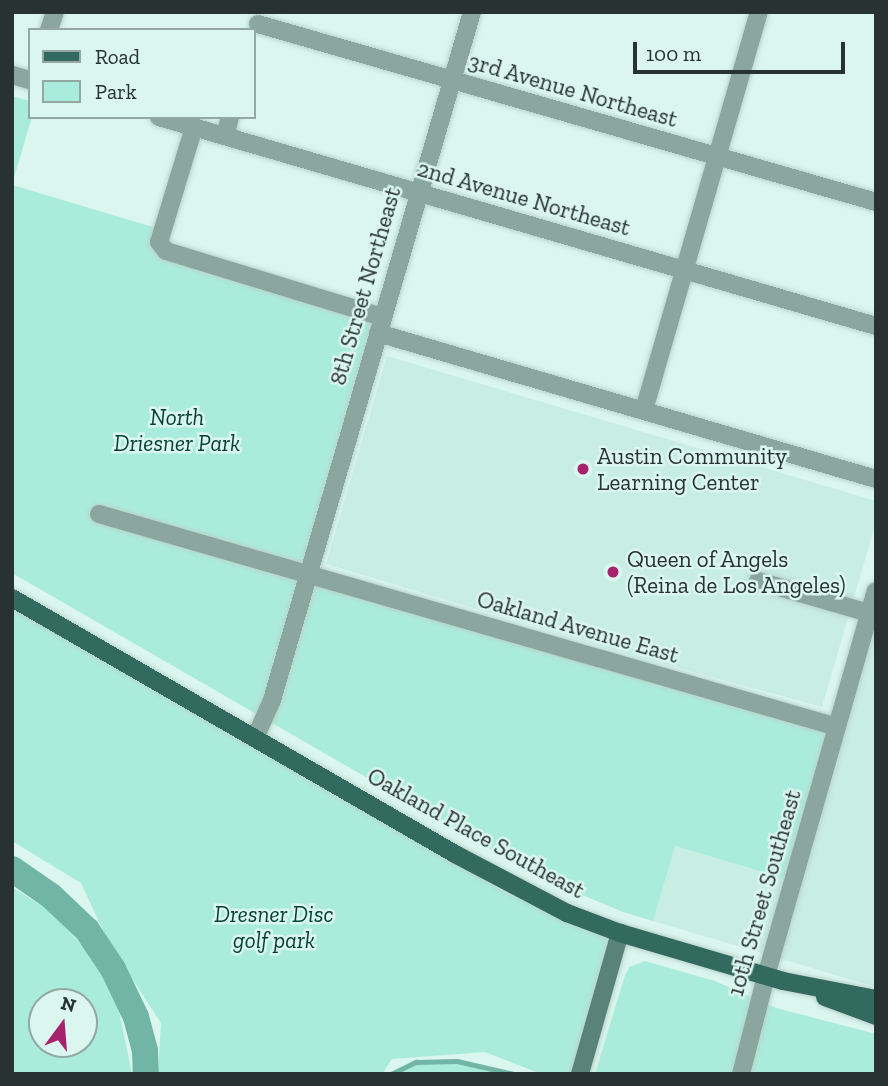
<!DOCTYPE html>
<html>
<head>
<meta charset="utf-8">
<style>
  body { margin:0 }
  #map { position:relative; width:888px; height:1086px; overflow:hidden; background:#daf6ee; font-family:"Zilla Slab",serif }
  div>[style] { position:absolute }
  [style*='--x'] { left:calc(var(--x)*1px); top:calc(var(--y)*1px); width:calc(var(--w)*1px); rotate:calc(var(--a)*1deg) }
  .built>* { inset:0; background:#c8ede3 }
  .green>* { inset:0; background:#aaecdc }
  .stream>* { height:4.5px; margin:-2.25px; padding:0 2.25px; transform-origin:2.25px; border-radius:2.25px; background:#71b5a6 }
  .river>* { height:26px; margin:-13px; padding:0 13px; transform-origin:13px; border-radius:13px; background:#71b5a6 }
  .roads { filter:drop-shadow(0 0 2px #bad3cc) drop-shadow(0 0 2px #bad3cc) }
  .minor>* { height:18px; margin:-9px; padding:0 9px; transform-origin:9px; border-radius:9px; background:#8aa69f }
  .tertiary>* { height:18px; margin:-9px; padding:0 9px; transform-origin:9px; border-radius:9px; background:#8aa69f }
  .secondary>* { height:18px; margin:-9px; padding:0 9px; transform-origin:9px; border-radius:9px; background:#598379 }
  .primary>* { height:18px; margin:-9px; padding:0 9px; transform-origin:9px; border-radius:9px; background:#336a5f }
  .dots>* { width:19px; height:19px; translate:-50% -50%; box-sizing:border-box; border:4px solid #daf6ee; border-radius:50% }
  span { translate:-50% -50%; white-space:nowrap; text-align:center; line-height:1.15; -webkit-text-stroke:5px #daf6ee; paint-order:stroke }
  .street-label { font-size:23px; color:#283230 }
  .park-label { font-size:23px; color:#003f35; font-style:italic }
  .poi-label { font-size:23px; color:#283230 }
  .left { translate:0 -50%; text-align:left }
  .frame { position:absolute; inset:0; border:14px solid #283230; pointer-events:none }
  .legend { position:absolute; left:28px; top:28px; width:228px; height:91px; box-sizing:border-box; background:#daf6ee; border:2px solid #93a8a2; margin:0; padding:9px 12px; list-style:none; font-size:21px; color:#283230 }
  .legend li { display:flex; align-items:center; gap:14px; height:35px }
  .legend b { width:35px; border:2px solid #93a8a2 }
  .north { position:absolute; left:28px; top:988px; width:70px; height:70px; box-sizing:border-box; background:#daf6ee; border:2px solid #93a8a2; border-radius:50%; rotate:16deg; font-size:19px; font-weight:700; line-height:28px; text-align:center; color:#283230 }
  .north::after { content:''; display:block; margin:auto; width:24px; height:32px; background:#a7226d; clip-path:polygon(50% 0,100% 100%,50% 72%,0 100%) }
  .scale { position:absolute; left:633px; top:42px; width:212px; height:32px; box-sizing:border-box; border:4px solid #283230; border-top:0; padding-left:9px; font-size:21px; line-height:24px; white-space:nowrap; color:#283230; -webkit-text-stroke:5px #daf6ee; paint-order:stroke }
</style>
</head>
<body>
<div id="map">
  <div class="built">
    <div style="clip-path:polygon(387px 356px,876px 501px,876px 522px,822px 707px,632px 655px,326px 564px)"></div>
    <div style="clip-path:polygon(876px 623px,876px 987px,653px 921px,674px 846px,799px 883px)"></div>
  </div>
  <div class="green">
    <div style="clip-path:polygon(12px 96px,30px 101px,32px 117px,12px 184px)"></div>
    <div style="clip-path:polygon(12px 185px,163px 230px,159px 242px,382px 317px,307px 574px,837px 727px,792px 881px,675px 846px,653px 921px,623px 912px,546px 880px,506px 858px,12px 573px)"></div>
    <div style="clip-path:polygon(12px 606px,254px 743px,502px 891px,608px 938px,571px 1074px,541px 1074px,485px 1052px,392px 1059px,382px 1074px,158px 1074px,161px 1023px,109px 943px,81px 883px,12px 841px)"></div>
    <div style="clip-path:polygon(evenodd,12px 887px,50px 911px,92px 956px,118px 1006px,132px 1074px,12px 1074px,12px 887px,84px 1002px,84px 1044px,42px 1044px,42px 1002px,84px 1002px)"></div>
    <div style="clip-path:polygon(645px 961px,715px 981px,776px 1008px,876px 1034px,876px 1074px,595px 1074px,624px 978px,629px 967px)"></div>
    <div style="clip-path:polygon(457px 1061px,514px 1074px,391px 1074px,416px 1062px)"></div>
  </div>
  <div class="stream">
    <div style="--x:391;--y:1074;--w:28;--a:-26"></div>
    <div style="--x:416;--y:1062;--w:41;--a:-1.4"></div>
    <div style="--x:457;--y:1061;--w:58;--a:12.8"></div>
  </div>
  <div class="river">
    <div style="--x:12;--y:869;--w:47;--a:34.7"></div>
    <div style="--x:51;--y:896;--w:50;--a:43.4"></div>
    <div style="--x:87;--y:930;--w:47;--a:56.3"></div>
    <div style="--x:113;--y:969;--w:53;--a:64.4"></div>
    <div style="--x:136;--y:1017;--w:35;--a:75"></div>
    <div style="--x:145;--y:1051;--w:23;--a:88"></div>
  </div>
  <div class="roads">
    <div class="minor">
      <div style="--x:258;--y:24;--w:643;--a:16.07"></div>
      <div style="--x:49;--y:30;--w:19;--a:-72"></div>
      <div style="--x:194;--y:127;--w:120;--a:106.9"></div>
      <div style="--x:159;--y:242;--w:11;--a:52"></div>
      <div style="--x:166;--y:251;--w:226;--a:17"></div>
      <div style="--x:225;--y:136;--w:20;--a:-75"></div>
      <div style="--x:378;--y:333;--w:519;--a:16.34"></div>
      <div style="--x:644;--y:410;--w:414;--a:-73.9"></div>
      <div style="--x:99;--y:514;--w:768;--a:16.1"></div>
      <div style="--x:758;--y:581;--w:116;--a:16.1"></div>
      <div style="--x:741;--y:1074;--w:101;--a:-75.7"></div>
    </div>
    <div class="tertiary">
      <div style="--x:12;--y:75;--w:19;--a:16"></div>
      <div style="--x:159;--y:117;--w:747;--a:16.25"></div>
      <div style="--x:256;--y:736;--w:39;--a:-66"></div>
      <div style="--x:272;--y:700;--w:716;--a:-73.79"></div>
      <div style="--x:766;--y:976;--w:400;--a:-74.1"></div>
    </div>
    <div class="secondary">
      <div style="--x:580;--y:1074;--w:147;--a:-74.2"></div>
    </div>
    <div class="primary">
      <div style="--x:12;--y:598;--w:512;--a:30.02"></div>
      <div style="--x:455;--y:854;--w:127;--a:27.8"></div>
      <div style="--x:567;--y:913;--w:57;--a:20.7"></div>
      <div style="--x:620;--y:933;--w:170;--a:16.4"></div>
      <div style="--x:783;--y:981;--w:95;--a:11"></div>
      <div style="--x:825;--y:997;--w:54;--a:20.4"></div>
    </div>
  </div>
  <div class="dots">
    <div style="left:583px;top:469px;background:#a7226d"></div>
    <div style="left:613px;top:572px;background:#a7226d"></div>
  </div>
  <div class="street-label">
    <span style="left:573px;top:90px;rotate:16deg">3rd Avenue Northeast</span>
    <span style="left:524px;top:198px;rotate:16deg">2nd Avenue Northeast</span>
    <span style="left:365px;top:286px;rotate:-74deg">8th Street Northeast</span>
    <span style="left:578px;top:627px;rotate:16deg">Oakland Avenue East</span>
    <span style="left:476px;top:833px;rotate:29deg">Oakland Place Southeast</span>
    <span style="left:764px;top:893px;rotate:-74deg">10th Street Southeast</span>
  </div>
  <div class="park-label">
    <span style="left:177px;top:430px">North<br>Driesner Park</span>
    <span style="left:274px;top:927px">Dresner Disc<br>golf park</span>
  </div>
  <div class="poi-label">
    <span class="left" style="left:597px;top:469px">Austin Community<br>Learning Center</span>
    <span class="left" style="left:627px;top:572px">Queen of Angels<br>(Reina de Los Angeles)</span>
  </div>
  <div class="frame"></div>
  <ul class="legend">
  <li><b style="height:9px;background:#336a5f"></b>Road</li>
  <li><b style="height:19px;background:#aaecdc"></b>Park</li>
  </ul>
  <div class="north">N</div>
  <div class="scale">100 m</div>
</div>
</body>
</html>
